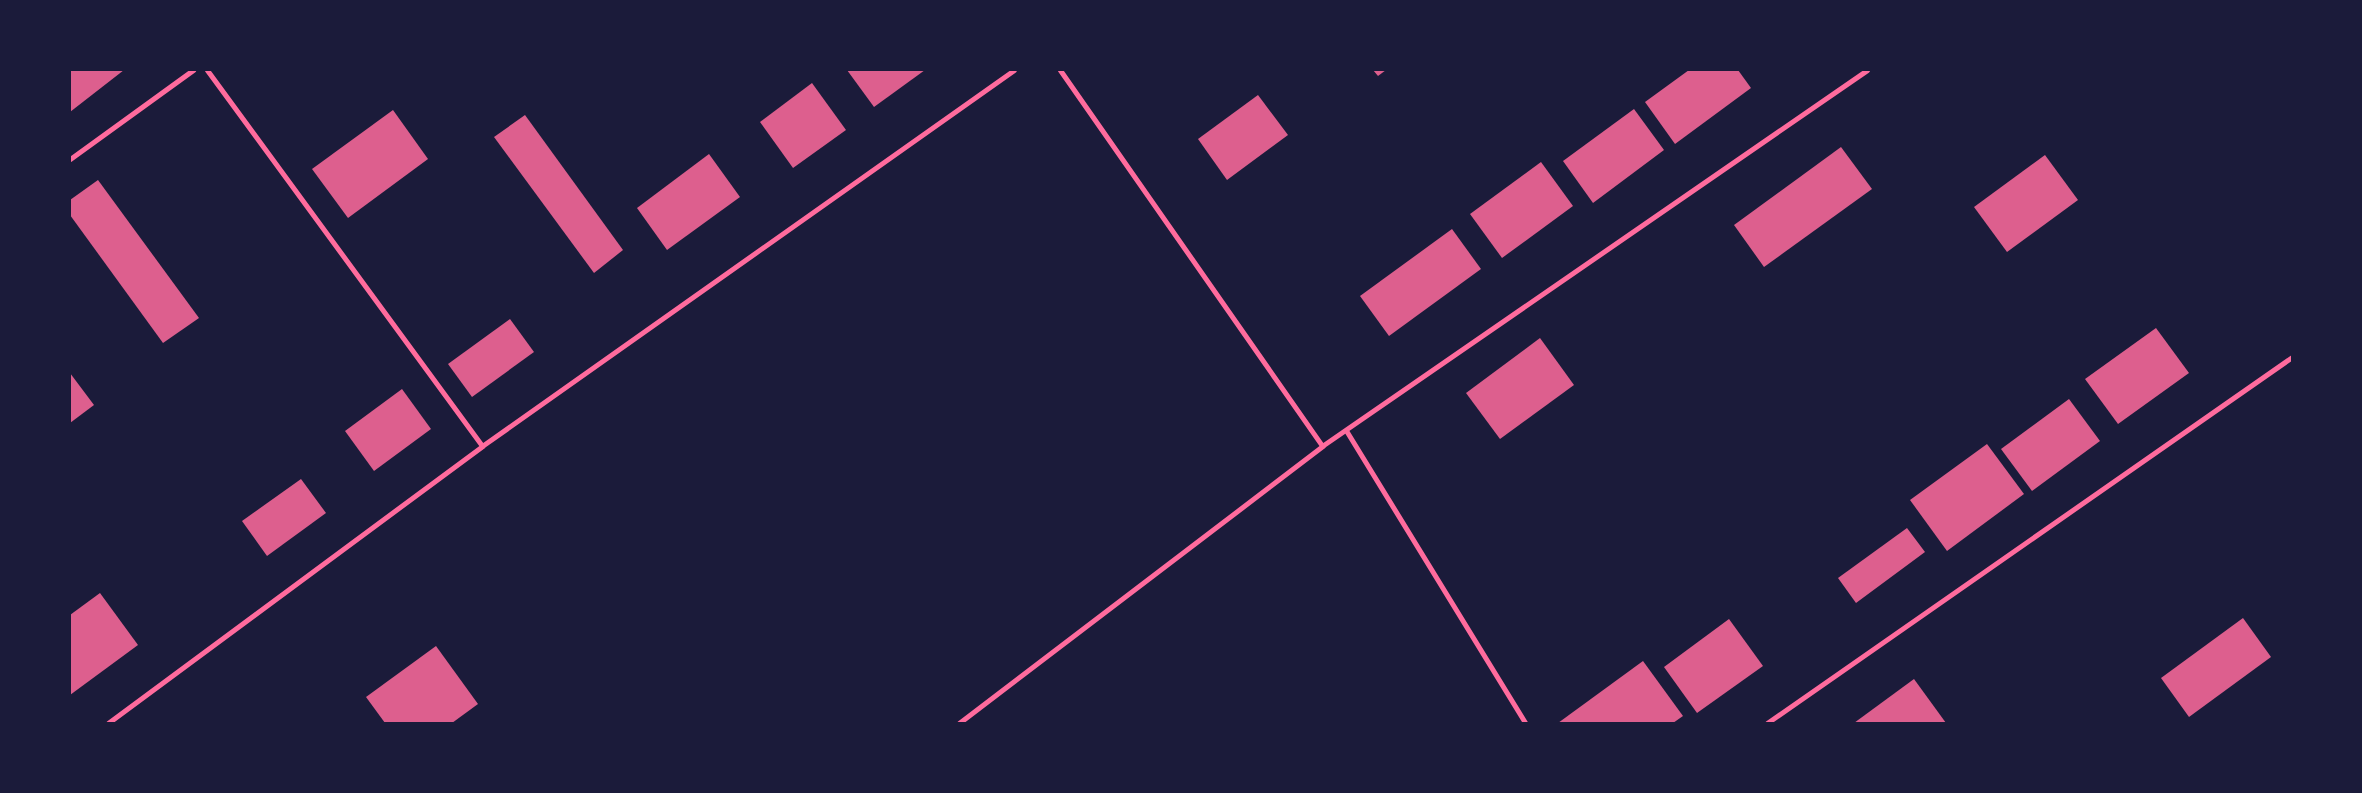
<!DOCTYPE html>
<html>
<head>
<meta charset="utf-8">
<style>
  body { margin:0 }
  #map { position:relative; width:2362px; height:793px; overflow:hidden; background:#1b1b3a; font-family:"Golos Text",sans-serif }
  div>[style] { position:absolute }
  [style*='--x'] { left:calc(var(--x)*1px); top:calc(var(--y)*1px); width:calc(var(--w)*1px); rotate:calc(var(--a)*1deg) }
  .building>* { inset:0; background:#dd5f8e }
  .minor>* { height:5px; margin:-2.5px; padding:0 2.5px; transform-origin:2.5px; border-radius:2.5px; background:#ff6b9d }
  span { translate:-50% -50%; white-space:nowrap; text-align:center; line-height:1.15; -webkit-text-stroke:5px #1b1b3a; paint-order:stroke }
  .frame { position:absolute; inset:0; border:71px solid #1b1b3a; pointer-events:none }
</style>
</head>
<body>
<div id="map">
  <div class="building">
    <div style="clip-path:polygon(70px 70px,124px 70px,70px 112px)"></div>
    <div style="clip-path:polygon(847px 70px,925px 70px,874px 107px)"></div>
    <div style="clip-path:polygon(1373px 70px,1386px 70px,1378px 76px)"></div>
    <div style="clip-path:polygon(1689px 70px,1738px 70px,1751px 88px,1675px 144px,1645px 102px)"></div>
    <div style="clip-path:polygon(812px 83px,846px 130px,793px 168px,760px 122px)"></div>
    <div style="clip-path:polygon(1258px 95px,1288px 135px,1227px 180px,1198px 139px)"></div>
    <div style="clip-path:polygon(1634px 109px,1664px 150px,1593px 203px,1563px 161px)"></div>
    <div style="clip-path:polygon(393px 110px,428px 159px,348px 218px,312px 169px)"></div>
    <div style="clip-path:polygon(525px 115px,623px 250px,594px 273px,494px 137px)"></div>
    <div style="clip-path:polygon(1841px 147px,1872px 189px,1764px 267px,1734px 225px)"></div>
    <div style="clip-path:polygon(709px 154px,740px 197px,667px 250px,637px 208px)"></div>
    <div style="clip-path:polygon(2045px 155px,2078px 200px,2007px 252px,1974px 207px)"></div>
    <div style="clip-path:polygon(1541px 162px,1573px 206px,1502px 258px,1470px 214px)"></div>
    <div style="clip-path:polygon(98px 180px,199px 318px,163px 343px,70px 215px,70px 200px)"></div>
    <div style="clip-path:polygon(1452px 229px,1481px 269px,1389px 336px,1360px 296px)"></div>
    <div style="clip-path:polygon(510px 319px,534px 352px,472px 397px,448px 364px)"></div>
    <div style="clip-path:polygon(2156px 328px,2189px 373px,2118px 424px,2085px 379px)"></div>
    <div style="clip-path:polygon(1540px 338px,1574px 385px,1500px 439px,1466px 393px)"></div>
    <div style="clip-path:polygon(70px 373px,94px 405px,70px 423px)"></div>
    <div style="clip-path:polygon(402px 389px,431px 429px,374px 471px,345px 431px)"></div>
    <div style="clip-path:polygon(2069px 399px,2100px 441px,2032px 491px,2001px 449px)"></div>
    <div style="clip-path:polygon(1987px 444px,2024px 494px,1947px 551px,1910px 500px)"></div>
    <div style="clip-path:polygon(301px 479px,326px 513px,267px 556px,242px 521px)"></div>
    <div style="clip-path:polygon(1907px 528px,1925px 552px,1856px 603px,1838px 578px)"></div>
    <div style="clip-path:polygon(100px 593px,138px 645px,70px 695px,70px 615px)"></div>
    <div style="clip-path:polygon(2243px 618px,2271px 657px,2189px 717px,2161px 678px)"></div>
    <div style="clip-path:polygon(1729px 619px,1763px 666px,1697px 713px,1664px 667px)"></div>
    <div style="clip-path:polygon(436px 646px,478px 704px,452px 723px,385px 723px,366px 697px)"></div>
    <div style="clip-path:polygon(1643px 661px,1683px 716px,1673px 723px,1558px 723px)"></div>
    <div style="clip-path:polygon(1914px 679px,1946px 723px,1854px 723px)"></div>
  </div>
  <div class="minor">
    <div style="--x:207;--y:70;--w:466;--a:53.8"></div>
    <div style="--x:1060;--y:70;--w:458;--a:55.1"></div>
    <div style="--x:70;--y:159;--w:152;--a:-35.9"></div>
    <div style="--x:1347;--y:432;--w:341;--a:58.5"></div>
    <div style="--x:108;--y:723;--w:465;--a:-36.5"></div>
    <div style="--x:482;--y:446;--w:651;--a:-35.25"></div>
    <div style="--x:959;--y:723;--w:457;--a:-37.3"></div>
    <div style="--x:1322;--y:446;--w:662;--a:-34.6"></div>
    <div style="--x:1767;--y:723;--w:640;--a:-34.88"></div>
  </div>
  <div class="frame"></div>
</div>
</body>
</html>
